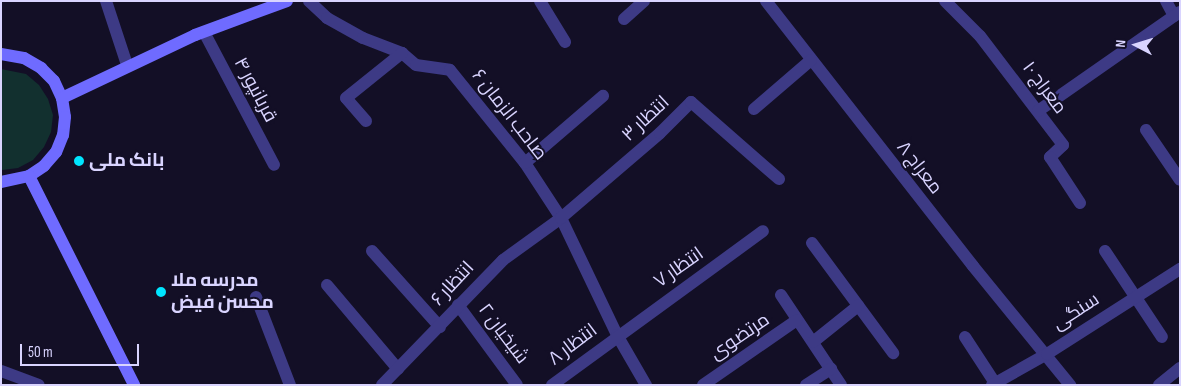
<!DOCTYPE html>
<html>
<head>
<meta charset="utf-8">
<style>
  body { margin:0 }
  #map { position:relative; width:1181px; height:386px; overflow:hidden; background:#130f26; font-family:"Sofia Sans Condensed",Cairo,sans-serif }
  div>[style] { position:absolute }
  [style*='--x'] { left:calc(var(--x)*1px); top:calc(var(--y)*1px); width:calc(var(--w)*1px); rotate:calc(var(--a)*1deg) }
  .green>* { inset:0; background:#12302f }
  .minor>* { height:12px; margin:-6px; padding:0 6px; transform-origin:6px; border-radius:6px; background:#3d3a85 }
  .secondary>* { height:12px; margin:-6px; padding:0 6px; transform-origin:6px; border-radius:6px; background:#6f6bff }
  .dots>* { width:14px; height:14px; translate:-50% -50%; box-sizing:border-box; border:2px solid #130f26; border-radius:50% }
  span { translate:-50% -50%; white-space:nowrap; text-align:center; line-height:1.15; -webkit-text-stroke:4px #130f26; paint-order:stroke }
  .street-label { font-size:19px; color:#d9d4ff }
  .poi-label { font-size:19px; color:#d9d4ff; font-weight:700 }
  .left { translate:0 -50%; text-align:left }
  .frame { position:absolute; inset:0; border:2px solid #d9d4ff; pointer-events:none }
  .north { position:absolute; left:1111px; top:20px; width:50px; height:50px; -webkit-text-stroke:4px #130f26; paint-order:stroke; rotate:275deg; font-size:14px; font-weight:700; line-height:20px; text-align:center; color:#d9d4ff }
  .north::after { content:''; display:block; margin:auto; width:18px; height:22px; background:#d9d4ff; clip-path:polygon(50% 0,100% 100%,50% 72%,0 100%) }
  .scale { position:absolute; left:20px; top:344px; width:119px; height:22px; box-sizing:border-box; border:2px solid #d9d4ff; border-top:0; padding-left:6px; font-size:15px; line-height:18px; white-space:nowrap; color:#d9d4ff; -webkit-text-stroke:4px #130f26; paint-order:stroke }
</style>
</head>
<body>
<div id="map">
  <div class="green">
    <div style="clip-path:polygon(1px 69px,26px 74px,39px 85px,48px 99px,53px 115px,51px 132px,44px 147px,33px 160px,18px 168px,2px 170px)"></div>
  </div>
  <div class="minor">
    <div style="--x:106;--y:1;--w:67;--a:71.8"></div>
    <div style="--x:309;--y:1;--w:25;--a:43"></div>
    <div style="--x:327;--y:18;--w:41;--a:29.1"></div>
    <div style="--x:363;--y:38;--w:42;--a:21"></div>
    <div style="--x:402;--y:53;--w:18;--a:41"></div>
    <div style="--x:416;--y:65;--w:34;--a:8"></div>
    <div style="--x:450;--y:70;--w:119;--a:51.1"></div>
    <div style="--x:525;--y:163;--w:66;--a:56.8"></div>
    <div style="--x:561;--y:218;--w:130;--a:64.4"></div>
    <div style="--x:617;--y:335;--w:58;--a:59.9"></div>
    <div style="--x:540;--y:1;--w:48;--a:58.6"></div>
    <div style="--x:766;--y:1;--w:336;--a:52"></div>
    <div style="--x:973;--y:266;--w:154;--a:50.8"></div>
    <div style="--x:945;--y:1;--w:49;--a:45"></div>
    <div style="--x:980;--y:36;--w:137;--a:52.7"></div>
    <div style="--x:1063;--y:145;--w:18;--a:137"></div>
    <div style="--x:1050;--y:157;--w:55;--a:56.9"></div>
    <div style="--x:1166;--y:1;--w:17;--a:62"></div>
    <div style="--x:624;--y:19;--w:27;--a:-42"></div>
    <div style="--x:204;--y:32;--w:150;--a:62.2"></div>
    <div style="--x:754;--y:109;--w:75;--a:-40.7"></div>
    <div style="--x:1038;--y:111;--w:173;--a:-34.9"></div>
    <div style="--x:366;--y:121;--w:30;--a:-131"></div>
    <div style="--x:346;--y:98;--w:72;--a:-38.8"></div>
    <div style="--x:1146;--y:130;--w:60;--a:55.8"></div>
    <div style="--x:525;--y:163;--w:103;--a:-40.7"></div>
    <div style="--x:812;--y:243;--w:137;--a:53.6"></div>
    <div style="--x:372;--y:251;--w:102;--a:48.2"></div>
    <div style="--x:1105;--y:251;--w:103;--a:56.5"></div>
    <div style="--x:327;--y:285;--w:110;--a:49.8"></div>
    <div style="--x:781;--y:295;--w:108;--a:56.3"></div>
    <div style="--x:256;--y:297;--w:94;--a:68.9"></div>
    <div style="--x:458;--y:305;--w:99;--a:53.6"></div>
    <div style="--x:965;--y:337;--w:55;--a:56.9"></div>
    <div style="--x:813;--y:342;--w:58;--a:-38.7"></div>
    <div style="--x:1;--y:371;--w:40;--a:20.2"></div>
    <div style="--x:382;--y:385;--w:174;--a:-45.9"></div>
    <div style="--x:503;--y:260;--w:72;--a:-35.9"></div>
    <div style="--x:561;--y:218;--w:130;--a:-40.6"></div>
    <div style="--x:660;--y:133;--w:44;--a:-45"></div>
    <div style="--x:691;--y:102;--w:117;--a:41.2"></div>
    <div style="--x:552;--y:385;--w:261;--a:-36.1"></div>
    <div style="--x:703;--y:385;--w:114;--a:-34.7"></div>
    <div style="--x:806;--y:385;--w:30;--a:-33"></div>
    <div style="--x:992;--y:385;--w:63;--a:-29.4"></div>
    <div style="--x:1047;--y:354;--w:158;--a:-32.6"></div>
    <div style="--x:1159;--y:385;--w:27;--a:-39"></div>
  </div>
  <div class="secondary">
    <div style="--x:1;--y:54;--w:23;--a:10"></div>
    <div style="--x:24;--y:58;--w:20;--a:30"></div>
    <div style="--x:41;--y:68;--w:18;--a:45"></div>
    <div style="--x:54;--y:81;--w:19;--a:65"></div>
    <div style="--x:62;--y:98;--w:19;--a:81"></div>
    <div style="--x:65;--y:117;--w:18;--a:96"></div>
    <div style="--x:63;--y:135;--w:18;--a:112"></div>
    <div style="--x:56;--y:152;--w:18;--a:131"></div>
    <div style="--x:44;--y:166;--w:18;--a:146"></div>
    <div style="--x:29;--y:176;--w:29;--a:168"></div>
    <div style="--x:62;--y:98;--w:147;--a:-25.3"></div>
    <div style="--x:195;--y:35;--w:98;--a:-20.3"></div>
    <div style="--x:29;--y:176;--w:234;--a:63.3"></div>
  </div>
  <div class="dots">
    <div style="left:79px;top:161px;background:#00e5ff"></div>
    <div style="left:161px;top:292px;background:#00e5ff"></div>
  </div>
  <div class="street-label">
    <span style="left:1044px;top:88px;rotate:53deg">معراج ۱۰</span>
    <span style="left:255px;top:90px;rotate:62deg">قربانپور ۴</span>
    <span style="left:509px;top:115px;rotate:52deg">صاحب الزمان ۶</span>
    <span style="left:646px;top:119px;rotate:-43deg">انتظار ۳</span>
    <span style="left:919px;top:168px;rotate:52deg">معراج ۸</span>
    <span style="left:679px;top:268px;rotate:-35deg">انتظار ۷</span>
    <span style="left:453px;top:284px;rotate:-47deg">انتظار ۶</span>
    <span style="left:1076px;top:312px;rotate:-33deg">سنگی</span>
    <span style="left:503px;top:334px;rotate:53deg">شیخیان ۲</span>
    <span style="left:740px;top:337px;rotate:-34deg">مرتضوی</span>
    <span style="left:573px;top:345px;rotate:-37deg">انتظار ۸</span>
  </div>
  <div class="poi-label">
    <span class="left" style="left:89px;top:161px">بانک ملی</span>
    <span class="left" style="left:171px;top:292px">مدرسه ملا<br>محسن فیض</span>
  </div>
  <div class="frame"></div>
  <div class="north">N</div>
  <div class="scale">50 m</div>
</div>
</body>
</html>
